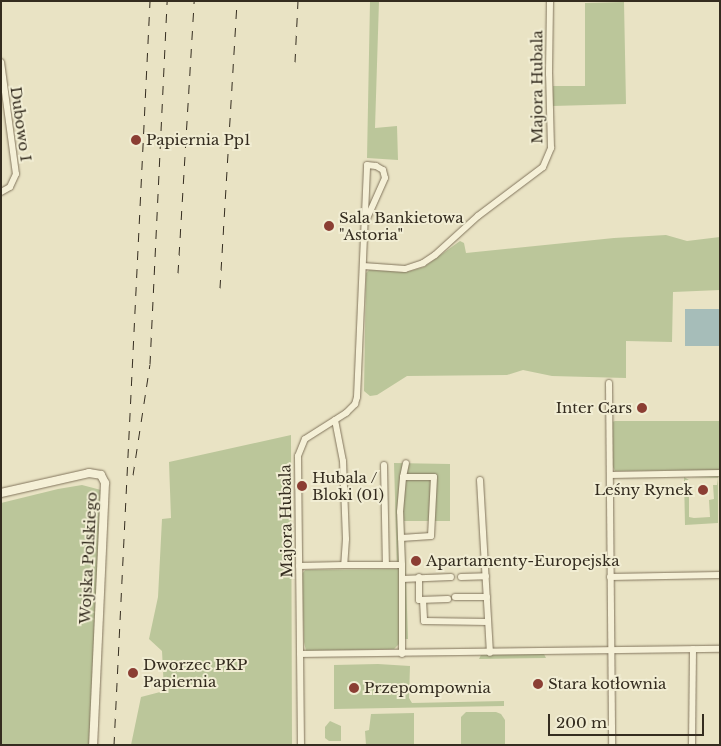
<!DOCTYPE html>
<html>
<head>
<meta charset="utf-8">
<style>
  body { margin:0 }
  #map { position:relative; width:721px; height:746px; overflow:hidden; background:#e9e3c4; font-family:"Libre Baskerville",serif }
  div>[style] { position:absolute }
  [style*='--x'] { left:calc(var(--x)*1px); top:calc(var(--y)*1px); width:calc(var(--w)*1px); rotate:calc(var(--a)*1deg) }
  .green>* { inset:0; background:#bbc69a }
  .water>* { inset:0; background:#a6bdb9 }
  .roads { filter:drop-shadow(0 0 1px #82755d) drop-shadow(0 0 1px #82755d) }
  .minor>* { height:6px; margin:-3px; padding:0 3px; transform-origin:3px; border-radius:3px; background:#f5f0d7 }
  .tertiary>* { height:8px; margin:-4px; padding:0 4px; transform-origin:4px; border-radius:4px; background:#f5f0d7 }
  .rail>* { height:1px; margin-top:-0.5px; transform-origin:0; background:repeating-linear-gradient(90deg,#342c1f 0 9px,transparent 0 18px) }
  .dots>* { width:14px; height:14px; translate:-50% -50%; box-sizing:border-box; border:2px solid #f1edd3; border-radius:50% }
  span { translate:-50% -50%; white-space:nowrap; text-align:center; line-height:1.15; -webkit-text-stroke:4px #f1edd3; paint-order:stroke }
  .street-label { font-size:15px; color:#342c1f }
  .poi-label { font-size:15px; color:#342c1f }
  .left { translate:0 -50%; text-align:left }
  .right { translate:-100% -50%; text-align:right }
  .frame { position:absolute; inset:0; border:2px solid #342c1f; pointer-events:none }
  .scale { position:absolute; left:548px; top:714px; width:156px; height:22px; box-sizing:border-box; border:2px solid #342c1f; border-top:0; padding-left:6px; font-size:15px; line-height:18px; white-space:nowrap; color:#342c1f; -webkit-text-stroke:4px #f1edd3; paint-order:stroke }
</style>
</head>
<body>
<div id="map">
  <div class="green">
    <div style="clip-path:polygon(370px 1px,379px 1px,375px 128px,397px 126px,398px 160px,367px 158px)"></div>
    <div style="clip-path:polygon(624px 2px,626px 104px,552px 106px,553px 86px,585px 86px,585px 3px)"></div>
    <div style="clip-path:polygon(666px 235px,687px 241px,720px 237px,720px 290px,673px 292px,672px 342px,626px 341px,626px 378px,552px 376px,523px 370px,507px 375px,407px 376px,377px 395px,370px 396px,364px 391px,366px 273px,369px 270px,407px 272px,424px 267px,460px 241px,464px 243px,466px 253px,614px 238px)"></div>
    <div style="clip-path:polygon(615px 421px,720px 421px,720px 470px,615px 471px,613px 467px,612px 433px,612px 422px)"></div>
    <div style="clip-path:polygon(291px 435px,292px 745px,131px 745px,141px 697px,164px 691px,162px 651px,149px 639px,158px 597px,162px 519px,171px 518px,169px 462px)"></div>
    <div style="clip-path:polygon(394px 463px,450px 464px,450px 521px,404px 521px,408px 639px,399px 639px,399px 644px,394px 649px,306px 651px,304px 642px,302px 574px,305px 570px,397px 569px)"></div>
    <div style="clip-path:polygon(718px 476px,718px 523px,685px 525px,684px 477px,689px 480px,685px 480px,685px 496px,689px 496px,689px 517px,694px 518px,710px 517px,709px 500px,714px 499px,713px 485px,717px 485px,718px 478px,692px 477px)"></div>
    <div style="clip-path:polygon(82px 485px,101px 490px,89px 745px,1px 745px,1px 503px,58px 489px)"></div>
    <div style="clip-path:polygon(544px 654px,546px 658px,479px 659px,481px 655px)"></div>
    <div style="clip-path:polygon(378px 664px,410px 666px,409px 698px,412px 703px,504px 701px,504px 706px,334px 709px,334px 665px)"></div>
    <div style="clip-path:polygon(466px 712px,496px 712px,501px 714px,505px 720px,505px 745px,461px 745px,461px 717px)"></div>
    <div style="clip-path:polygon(414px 713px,414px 745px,366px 745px,365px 731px,369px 730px,371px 714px)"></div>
    <div style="clip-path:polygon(330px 721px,341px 726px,341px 741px,329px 741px,325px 738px,325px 727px)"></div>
  </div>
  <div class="water">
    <div style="clip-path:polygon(685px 309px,720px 309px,720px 346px,685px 346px)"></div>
  </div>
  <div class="roads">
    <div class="minor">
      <div style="--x:1;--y:62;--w:113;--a:82.4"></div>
      <div style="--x:16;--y:174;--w:14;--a:115"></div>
      <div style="--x:10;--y:187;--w:10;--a:151"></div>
      <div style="--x:363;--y:266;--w:42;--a:4.1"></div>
      <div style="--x:405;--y:269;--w:19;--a:-18"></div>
      <div style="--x:423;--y:263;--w:14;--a:-34"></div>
      <div style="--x:435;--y:255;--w:58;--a:-42.2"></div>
      <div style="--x:478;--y:216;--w:81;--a:-37"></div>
      <div style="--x:543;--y:167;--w:21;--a:-67"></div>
      <div style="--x:551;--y:148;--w:74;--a:-91.5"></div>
      <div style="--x:549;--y:74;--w:73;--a:-89.2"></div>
      <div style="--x:609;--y:383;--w:362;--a:89.5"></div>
      <div style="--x:335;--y:420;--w:42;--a:79"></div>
      <div style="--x:343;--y:461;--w:78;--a:87.8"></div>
      <div style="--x:346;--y:539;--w:26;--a:94"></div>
      <div style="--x:344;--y:565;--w:58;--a:0"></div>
      <div style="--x:402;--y:565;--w:27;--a:-92"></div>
      <div style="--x:401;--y:538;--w:26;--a:-92"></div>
      <div style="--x:400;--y:512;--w:35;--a:-85"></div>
      <div style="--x:403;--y:477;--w:31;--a:0"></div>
      <div style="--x:434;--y:477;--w:59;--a:92.9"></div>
      <div style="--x:431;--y:536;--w:30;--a:176"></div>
      <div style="--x:384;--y:465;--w:100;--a:88.9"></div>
      <div style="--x:610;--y:475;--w:110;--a:-1"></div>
      <div style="--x:403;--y:477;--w:14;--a:-78"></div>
      <div style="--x:480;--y:480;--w:173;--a:86.7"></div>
      <div style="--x:402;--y:565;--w:89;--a:90"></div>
      <div style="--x:299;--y:566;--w:45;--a:-1.3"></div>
      <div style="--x:419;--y:577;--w:23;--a:90"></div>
      <div style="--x:419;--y:600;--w:29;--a:-2"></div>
      <div style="--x:461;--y:577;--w:25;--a:-2"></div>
      <div style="--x:610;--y:577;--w:110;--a:-1"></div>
      <div style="--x:402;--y:579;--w:49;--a:-2.3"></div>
      <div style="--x:455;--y:597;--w:32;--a:0"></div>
      <div style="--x:423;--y:600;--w:21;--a:87"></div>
      <div style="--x:424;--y:621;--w:64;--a:0.9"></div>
      <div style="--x:300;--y:654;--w:420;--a:-0.7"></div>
      <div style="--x:301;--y:745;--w:289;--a:-90.6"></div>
      <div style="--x:298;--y:456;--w:18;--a:-68"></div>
      <div style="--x:305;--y:439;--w:49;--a:-32.4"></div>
      <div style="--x:346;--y:413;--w:13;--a:-45"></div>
      <div style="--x:355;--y:404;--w:7;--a:-74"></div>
      <div style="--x:357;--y:397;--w:232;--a:-87.5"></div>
      <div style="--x:367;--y:165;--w:9;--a:6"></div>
      <div style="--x:376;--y:166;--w:8;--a:30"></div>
      <div style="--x:383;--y:170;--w:8;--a:76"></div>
      <div style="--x:385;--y:178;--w:49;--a:114"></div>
      <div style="--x:692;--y:745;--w:96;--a:-89.4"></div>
    </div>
    <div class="tertiary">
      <div style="--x:1;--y:493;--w:90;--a:-12.8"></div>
      <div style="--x:89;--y:473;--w:12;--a:9"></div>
      <div style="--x:101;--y:475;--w:9;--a:63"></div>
      <div style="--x:105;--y:483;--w:262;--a:92.6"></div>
    </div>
  </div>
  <div class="rail">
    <div style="--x:295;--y:62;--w:61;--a:-87.2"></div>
    <div style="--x:178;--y:273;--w:272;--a:-86.6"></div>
    <div style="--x:220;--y:288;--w:288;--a:-86.6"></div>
    <div style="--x:133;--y:475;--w:112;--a:-81.3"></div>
    <div style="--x:150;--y:364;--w:363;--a:-87.3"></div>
    <div style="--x:114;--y:745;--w:745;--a:-87.23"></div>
  </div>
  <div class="dots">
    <div style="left:136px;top:140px;background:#8b3e33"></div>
    <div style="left:329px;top:226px;background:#8b3e33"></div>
    <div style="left:642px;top:408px;background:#8b3e33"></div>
    <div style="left:302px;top:486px;background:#8b3e33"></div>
    <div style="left:703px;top:490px;background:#8b3e33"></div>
    <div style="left:416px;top:561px;background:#8b3e33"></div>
    <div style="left:133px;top:673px;background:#8b3e33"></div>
    <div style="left:538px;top:684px;background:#8b3e33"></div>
    <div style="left:354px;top:688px;background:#8b3e33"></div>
  </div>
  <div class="street-label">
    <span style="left:537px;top:87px;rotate:-90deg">Majora Hubala</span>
    <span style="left:21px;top:124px;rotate:82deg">Dubowo I</span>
    <span style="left:286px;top:521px;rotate:-91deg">Majora Hubala</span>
    <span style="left:88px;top:558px;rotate:-87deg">Wojska Polskiego</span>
  </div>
  <div class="poi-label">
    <span class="left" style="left:146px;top:140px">Papiernia Pp1</span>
    <span class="left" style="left:339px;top:226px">Sala Bankietowa<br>"Astoria"</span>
    <span class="right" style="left:632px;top:408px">Inter Cars</span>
    <span class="left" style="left:312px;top:486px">Hubala /<br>Bloki (01)</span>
    <span class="right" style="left:693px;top:490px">Leśny Rynek</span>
    <span class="left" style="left:426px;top:561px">Apartamenty-Europejska</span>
    <span class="left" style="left:143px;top:673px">Dworzec PKP<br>Papiernia</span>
    <span class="left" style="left:548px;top:684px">Stara kotłownia</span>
    <span class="left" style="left:364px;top:688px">Przepompownia</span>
  </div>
  <div class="frame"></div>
  <div class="scale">200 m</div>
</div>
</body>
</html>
